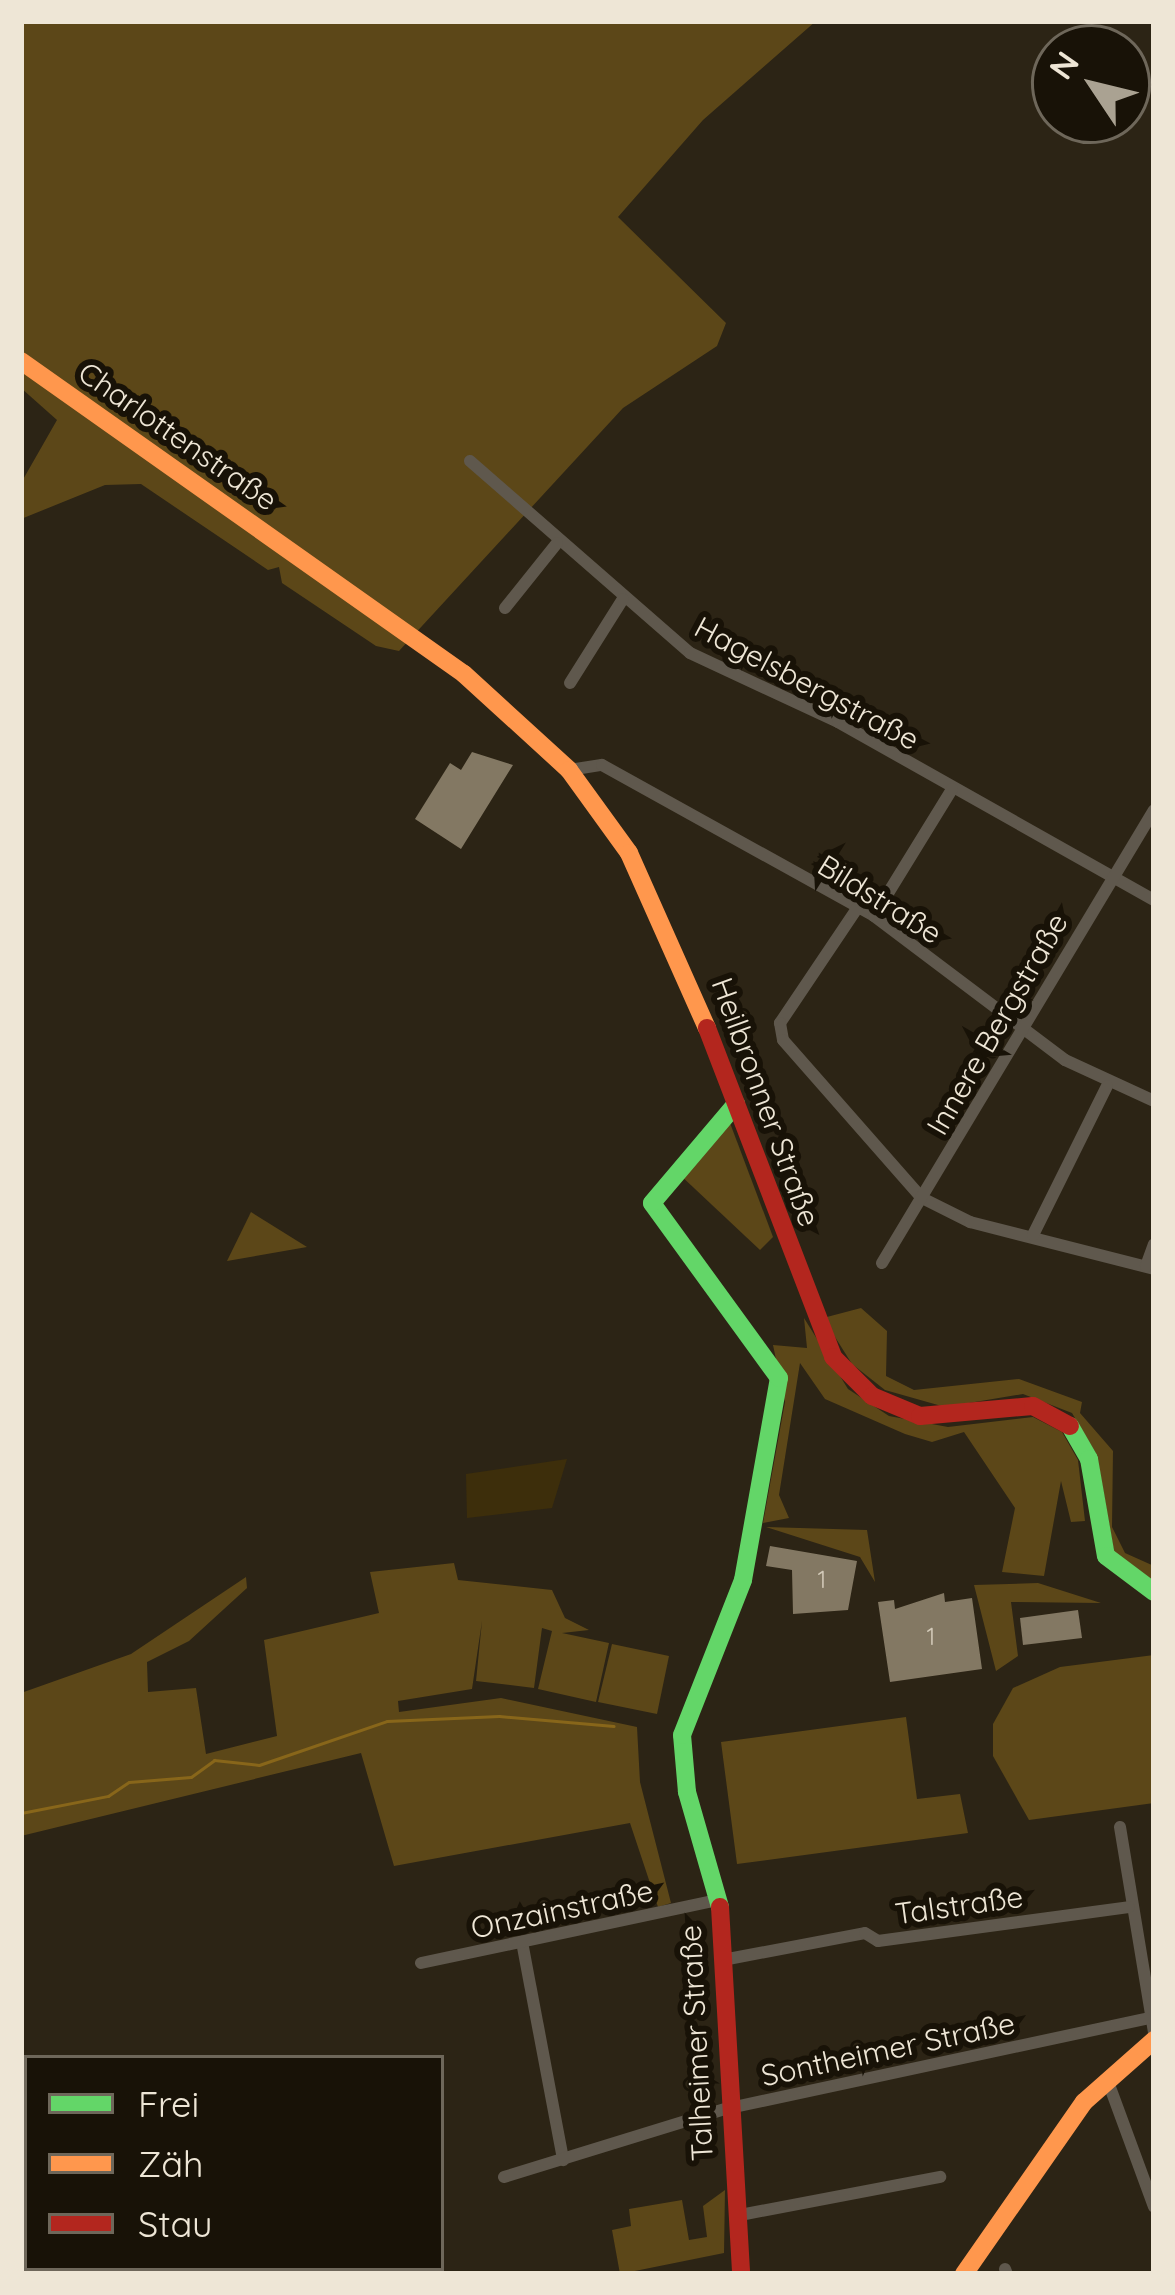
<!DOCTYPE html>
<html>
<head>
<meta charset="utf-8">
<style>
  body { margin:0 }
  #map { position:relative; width:1175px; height:2295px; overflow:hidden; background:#2c2415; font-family:Quicksand,sans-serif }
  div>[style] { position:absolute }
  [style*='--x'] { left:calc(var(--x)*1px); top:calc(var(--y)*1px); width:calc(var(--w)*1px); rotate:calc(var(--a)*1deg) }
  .built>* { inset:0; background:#3d2e0b }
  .green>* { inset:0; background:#5c4718 }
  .stream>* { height:3px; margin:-1.5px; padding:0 1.5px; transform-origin:1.5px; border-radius:1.5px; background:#88661a }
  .building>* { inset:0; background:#837863 }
  .street>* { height:12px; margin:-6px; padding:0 6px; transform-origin:6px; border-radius:6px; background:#5f584d }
  .fast>* { height:18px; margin:-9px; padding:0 9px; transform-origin:9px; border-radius:9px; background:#63d668 }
  .slow>* { height:18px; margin:-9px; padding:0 9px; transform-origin:9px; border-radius:9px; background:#ff974d }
  .jam>* { height:18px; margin:-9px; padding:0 9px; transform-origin:9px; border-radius:9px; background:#b3261e }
  span { translate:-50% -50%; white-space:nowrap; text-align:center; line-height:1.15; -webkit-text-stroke:12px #181207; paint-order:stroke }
  .number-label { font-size:24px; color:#d3cab9 }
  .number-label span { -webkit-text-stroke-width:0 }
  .street-label { font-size:30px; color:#eee6d6 }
  .frame { position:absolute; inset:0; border:24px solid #eee6d6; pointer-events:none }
  .legend { position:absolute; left:24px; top:2055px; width:420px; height:216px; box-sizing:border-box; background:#181207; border:3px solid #6e675a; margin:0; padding:15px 21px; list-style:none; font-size:36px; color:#eee6d6 }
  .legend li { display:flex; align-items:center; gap:24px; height:60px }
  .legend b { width:60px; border:3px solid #6e675a }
  .north { position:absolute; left:1031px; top:24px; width:120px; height:120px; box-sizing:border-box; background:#181207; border:3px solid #6e675a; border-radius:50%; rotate:305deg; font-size:33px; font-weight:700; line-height:48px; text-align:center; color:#eee6d6 }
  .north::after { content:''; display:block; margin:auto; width:42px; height:54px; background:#aaa292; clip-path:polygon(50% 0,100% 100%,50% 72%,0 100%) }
</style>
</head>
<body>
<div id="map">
  <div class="built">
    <div style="clip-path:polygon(567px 1459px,552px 1508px,467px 1518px,466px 1474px)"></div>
  </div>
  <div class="green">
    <div style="clip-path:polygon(21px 21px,816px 21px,703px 120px,618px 217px,726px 323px,717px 346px,623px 408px,399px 651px,376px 646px,282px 583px,279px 567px,268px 570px,141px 484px,105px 485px,21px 519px,21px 483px,57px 420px,21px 388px)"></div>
    <div style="clip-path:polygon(730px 1123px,773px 1237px,760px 1250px,678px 1173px)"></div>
    <div style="clip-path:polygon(251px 1212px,307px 1247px,227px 1261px)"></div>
    <div style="clip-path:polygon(861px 1308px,887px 1331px,886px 1376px,914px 1390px,1019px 1379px,1082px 1402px,1080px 1413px,1113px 1451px,1112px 1527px,1125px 1553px,1154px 1566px,1154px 1581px,1114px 1552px,1097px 1455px,1072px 1413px,1023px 1394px,945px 1407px,885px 1390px,852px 1364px,823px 1318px)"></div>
    <div style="clip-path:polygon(804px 1318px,848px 1389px,889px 1416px,948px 1427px,1033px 1417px,1062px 1432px,1078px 1460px,1085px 1521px,1071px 1522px,1061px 1481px,1044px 1576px,1002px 1572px,1015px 1508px,964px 1432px,932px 1442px,905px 1434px,825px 1399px,800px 1363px,779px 1495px,789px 1518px,763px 1523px,785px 1402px,773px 1345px,807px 1348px)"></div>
    <div style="clip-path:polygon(766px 1527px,867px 1530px,875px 1582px,860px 1557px)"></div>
    <div style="clip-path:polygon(454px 1563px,458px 1580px,552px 1590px,565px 1618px,589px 1630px,562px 1633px,609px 1643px,596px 1702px,538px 1689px,552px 1631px,542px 1628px,534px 1688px,476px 1681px,482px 1621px,472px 1689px,398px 1701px,399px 1712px,501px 1698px,637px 1727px,640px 1782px,671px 1903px,658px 1907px,630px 1823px,394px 1866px,361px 1753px,21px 1836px,21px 1693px,131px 1654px,246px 1577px,247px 1588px,189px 1641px,147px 1662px,148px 1692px,196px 1688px,206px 1754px,277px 1736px,264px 1640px,379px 1613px,370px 1572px)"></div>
    <div style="clip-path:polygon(1038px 1583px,1101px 1603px,1011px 1602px,1018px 1656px,996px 1671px,974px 1585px)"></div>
    <div style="clip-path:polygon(612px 1644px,669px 1656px,657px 1714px,598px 1702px)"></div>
    <div style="clip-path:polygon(1154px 1655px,1154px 1803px,1029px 1820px,993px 1756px,993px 1724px,1013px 1688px,1060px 1667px)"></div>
    <div style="clip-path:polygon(906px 1717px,917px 1799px,960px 1794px,968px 1833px,737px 1864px,721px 1742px)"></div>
    <div style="clip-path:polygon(725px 2190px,724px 2253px,620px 2274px,612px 2230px,631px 2226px,629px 2209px,682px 2200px,689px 2240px,707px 2237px,703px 2206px)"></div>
  </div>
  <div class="stream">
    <div style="--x:21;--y:1813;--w:89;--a:-11.1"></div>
    <div style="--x:108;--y:1796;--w:25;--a:-34"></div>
    <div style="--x:129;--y:1782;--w:62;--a:-4.6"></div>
    <div style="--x:191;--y:1777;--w:29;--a:-36"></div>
    <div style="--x:214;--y:1760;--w:45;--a:6.3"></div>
    <div style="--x:259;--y:1765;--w:135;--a:-19"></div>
    <div style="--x:387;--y:1721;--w:112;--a:-2.6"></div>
    <div style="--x:499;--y:1716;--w:115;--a:5"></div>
  </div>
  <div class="building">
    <div style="clip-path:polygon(472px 752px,513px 765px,461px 849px,415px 819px,450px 763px,461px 770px)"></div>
    <div style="clip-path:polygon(770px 1546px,857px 1561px,848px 1610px,793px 1614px,792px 1570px,766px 1566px)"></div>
    <div style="clip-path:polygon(944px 1593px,945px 1602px,972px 1598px,982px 1669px,890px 1682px,878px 1602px,894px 1600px,895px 1609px)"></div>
    <div style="clip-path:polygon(1078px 1610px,1082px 1638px,1023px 1645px,1020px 1618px)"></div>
  </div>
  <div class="street">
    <div style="--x:470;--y:461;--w:292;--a:41.1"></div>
    <div style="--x:690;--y:653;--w:163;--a:25"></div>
    <div style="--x:838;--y:722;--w:363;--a:29.4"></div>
    <div style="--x:505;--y:608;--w:83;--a:-51.3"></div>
    <div style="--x:570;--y:683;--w:99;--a:-57.8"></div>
    <div style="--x:569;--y:770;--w:33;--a:-9"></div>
    <div style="--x:602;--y:765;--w:311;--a:29"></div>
    <div style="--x:874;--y:916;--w:239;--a:37"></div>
    <div style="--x:1065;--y:1060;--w:98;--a:24.7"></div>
    <div style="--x:858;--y:907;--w:140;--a:123.9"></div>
    <div style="--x:780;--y:1023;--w:17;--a:80"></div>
    <div style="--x:783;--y:1040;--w:210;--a:48.7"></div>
    <div style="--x:922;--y:1198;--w:54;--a:26.6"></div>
    <div style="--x:970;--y:1222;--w:190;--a:14.3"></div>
    <div style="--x:874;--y:916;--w:149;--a:-58.4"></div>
    <div style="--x:1033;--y:1235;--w:166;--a:-63.6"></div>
    <div style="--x:882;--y:1263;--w:528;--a:-59.02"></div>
    <div style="--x:1146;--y:1266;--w:23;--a:-70"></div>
    <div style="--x:1120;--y:1827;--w:209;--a:80.6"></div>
    <div style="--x:522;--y:1942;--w:222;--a:79.3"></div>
    <div style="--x:728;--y:1959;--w:139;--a:-10.7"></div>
    <div style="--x:865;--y:1933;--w:15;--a:32"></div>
    <div style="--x:878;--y:1941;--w:253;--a:-7.7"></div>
    <div style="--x:421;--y:1963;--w:299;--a:-12"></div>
    <div style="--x:1107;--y:2079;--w:136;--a:69.8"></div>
    <div style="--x:504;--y:2177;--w:231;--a:-17.1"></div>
    <div style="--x:725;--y:2109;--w:430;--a:-12.1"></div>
    <div style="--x:735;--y:2216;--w:209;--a:-10.8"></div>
    <div style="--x:1005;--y:2269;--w:5;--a:68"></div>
  </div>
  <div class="fast">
    <div style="--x:1070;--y:1426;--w:38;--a:60"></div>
    <div style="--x:1089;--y:1459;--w:98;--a:80.1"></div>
    <div style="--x:1106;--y:1556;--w:60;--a:36.9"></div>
    <div style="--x:720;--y:1907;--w:120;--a:-106"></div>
    <div style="--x:687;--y:1792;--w:57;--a:-95"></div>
    <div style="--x:682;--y:1735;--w:167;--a:-68.5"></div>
    <div style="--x:743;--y:1580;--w:205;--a:-79.9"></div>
    <div style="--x:779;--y:1378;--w:216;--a:-126"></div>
    <div style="--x:652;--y:1203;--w:130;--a:-49.7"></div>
  </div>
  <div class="slow">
    <div style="--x:21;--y:361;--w:542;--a:35.24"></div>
    <div style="--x:464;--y:674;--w:142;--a:42.4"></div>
    <div style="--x:569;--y:770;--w:102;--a:54.1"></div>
    <div style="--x:629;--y:853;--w:192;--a:66"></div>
    <div style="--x:964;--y:2274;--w:210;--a:-55.1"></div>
    <div style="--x:1084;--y:2102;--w:94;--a:-41.5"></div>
  </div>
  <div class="jam">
    <div style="--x:707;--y:1028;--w:352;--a:69"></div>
    <div style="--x:833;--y:1357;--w:55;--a:45"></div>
    <div style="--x:872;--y:1396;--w:52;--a:22.6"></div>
    <div style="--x:920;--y:1416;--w:113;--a:-5.1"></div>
    <div style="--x:1033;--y:1406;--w:42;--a:28.4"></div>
    <div style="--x:720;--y:1907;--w:368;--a:86.7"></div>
  </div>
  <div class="number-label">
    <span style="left:822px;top:1580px">1</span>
    <span style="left:931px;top:1637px">1</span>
  </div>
  <div class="street-label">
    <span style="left:178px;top:436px;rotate:35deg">Charlottenstraße</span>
    <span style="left:807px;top:683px;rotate:28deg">Hagelsbergstraße</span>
    <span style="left:880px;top:899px;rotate:32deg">Bildstraße</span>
    <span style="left:997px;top:1024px;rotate:-60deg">Innere Bergstraße</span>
    <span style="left:766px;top:1102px;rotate:70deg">Heilbronner Straße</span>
    <span style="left:959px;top:1905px;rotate:-8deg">Talstraße</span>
    <span style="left:562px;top:1909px;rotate:-12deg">Onzainstraße</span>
    <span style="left:696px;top:2043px;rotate:-93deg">Talheimer Straße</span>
    <span style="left:888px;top:2049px;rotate:-12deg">Sontheimer Straße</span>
  </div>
  <div class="frame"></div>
  <ul class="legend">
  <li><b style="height:15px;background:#63d668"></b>Frei</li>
  <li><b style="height:15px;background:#ff974d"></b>Zäh</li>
  <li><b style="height:15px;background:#b3261e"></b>Stau</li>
  </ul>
  <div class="north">N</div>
</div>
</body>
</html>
